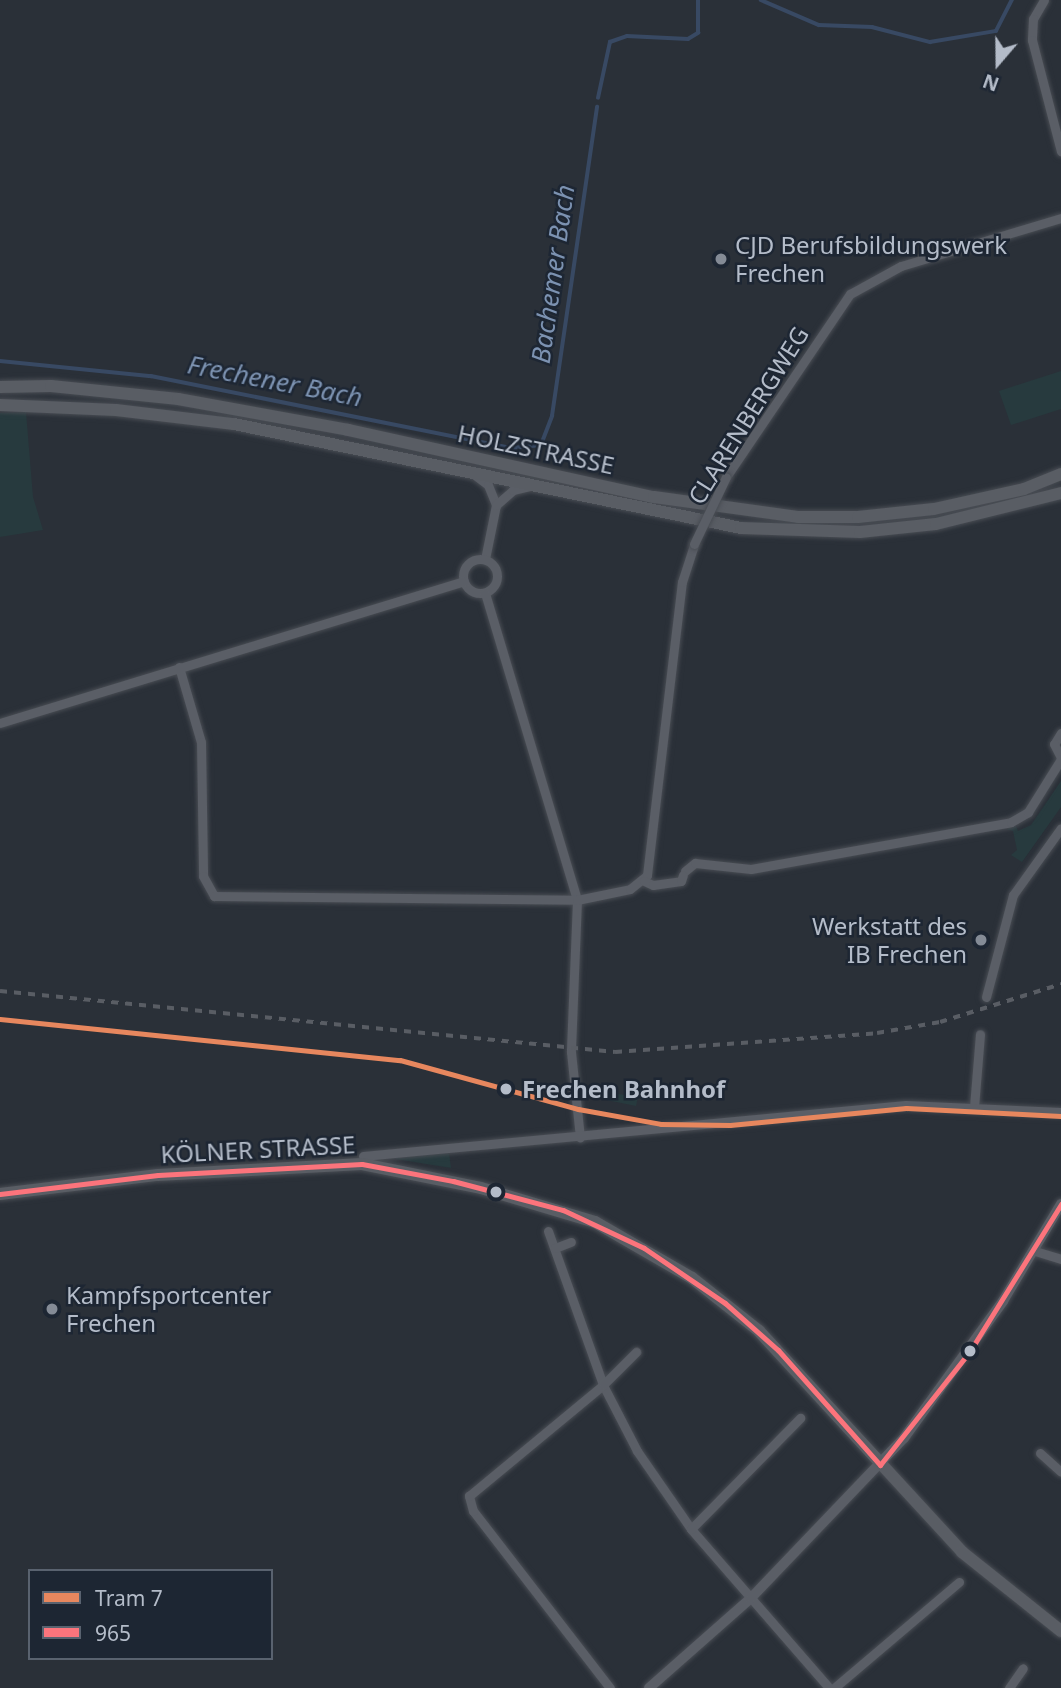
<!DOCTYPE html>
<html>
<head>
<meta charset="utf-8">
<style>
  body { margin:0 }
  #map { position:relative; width:1061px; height:1688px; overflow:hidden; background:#2a3038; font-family:"Noto Sans",sans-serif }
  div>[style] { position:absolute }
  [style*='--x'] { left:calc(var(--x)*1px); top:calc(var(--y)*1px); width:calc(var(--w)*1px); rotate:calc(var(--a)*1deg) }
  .green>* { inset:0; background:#273a3e }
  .stream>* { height:3.5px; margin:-1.75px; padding:0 1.75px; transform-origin:1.75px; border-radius:1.75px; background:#384963 }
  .roads { filter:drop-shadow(0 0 2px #484c53) drop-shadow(0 0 2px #484c53) }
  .minor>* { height:9px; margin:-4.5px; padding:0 4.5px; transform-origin:4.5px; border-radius:4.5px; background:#5a5e66 }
  .minor>.ring { margin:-4.5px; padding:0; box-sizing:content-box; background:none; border:9px solid #5a5e66; border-radius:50% }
  .tertiary>* { height:10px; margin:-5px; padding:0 5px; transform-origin:5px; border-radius:5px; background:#5a5e66 }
  .secondary>* { height:12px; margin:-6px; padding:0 6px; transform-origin:6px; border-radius:6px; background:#595d64 }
  .rail>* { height:3.5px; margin-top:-1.75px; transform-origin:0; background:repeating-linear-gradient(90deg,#595d64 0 7px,transparent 0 14px) }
  .bridges { filter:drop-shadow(0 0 2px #484c53) drop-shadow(0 0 2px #484c53) }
  .minor-bridge>* { height:9px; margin:-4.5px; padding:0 4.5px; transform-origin:4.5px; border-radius:4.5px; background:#5a5e66 }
  .bus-1>* { height:5px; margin:-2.5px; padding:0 2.5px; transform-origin:2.5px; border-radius:2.5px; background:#fc747c }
  .tram-1>* { height:5px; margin:-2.5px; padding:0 2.5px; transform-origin:2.5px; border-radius:2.5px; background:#e7875e }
  .dots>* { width:19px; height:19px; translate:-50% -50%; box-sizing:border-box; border:4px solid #1d2633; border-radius:50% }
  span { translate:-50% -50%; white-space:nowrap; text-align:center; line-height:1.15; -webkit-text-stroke:5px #1d2633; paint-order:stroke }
  .poi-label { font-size:24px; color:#b4bcc9 }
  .left { translate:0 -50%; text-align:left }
  .right { translate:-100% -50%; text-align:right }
  .street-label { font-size:24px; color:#b4bcc9 }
  .stop-label { font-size:24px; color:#b4bcc9; font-weight:700 }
  .water-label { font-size:26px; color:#7c92b1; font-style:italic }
  .legend { position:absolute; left:28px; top:1569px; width:245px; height:91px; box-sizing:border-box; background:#1d2633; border:2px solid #59626f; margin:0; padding:9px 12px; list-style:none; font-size:21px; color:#b4bcc9 }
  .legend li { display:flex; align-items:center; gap:14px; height:35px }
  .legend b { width:35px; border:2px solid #59626f }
  .north { position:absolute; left:963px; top:28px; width:70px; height:70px; -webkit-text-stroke:5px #1d2633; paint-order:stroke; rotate:200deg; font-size:19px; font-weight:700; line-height:28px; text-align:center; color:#b4bcc9 }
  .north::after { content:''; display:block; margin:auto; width:24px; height:32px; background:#b4bcc9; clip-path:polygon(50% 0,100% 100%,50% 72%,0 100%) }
</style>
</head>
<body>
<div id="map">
  <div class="green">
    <div style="clip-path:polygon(1061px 371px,1061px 409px,1011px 425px,999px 391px)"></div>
    <div style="clip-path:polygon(26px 412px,33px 497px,43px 530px,0 537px,0 413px)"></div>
    <div style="clip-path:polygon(1061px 781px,1061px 807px,1022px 862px,1011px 855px,1017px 850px,1013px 831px,1006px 829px,1016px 826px,1018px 831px,1031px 825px)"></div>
    <div style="clip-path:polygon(586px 1089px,638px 1097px,636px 1106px,592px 1097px)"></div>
    <div style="clip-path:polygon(449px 1153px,451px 1168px,396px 1159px,396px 1158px)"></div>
  </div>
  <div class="stream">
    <div style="--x:761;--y:0;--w:63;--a:23.3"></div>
    <div style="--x:819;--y:25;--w:53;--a:2.2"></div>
    <div style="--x:872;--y:27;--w:60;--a:14.5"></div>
    <div style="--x:930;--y:42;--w:67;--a:-9.5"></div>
    <div style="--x:996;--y:31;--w:35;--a:-63"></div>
    <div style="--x:598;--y:98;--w:57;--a:-77.9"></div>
    <div style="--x:610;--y:42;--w:18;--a:-19"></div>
    <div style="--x:627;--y:36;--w:61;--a:2.8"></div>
    <div style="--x:688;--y:39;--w:12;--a:-31"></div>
    <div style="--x:698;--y:33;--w:33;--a:-90"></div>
    <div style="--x:0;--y:361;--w:152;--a:5.7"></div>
    <div style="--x:151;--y:376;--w:368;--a:11.3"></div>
    <div style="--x:512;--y:448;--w:29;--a:-6"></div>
    <div style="--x:541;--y:445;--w:31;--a:-69"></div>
    <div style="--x:552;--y:416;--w:312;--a:-81.7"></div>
  </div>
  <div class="roads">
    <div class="minor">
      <div style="--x:1044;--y:0;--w:22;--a:120"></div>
      <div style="--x:1033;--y:19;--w:21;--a:93"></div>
      <div style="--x:1032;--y:40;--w:115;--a:75.4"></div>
      <div style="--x:476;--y:476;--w:15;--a:37"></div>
      <div style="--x:488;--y:485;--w:22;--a:68"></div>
      <div style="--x:496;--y:505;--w:55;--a:101.5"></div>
      <div style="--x:726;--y:477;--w:221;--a:-55.9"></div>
      <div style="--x:850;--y:294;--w:58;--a:-28.8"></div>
      <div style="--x:901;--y:266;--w:167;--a:-16.7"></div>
      <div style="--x:496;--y:505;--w:23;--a:-41"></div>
      <div style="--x:513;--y:490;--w:17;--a:-13"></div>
      <div class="ring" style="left:463px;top:559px;width:25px;height:25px"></div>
      <div style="--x:485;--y:593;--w:320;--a:73.3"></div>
      <div style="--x:577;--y:900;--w:152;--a:92.3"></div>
      <div style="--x:571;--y:1052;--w:86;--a:84"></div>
      <div style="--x:179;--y:667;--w:78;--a:73.7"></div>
      <div style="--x:201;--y:742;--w:134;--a:89.1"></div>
      <div style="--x:203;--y:876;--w:23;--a:61"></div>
      <div style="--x:214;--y:896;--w:363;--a:0.6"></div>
      <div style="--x:577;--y:900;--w:54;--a:-11.7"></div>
      <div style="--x:630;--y:889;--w:22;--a:-39"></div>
      <div style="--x:647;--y:875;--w:295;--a:-83.2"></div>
      <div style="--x:682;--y:582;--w:40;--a:-72"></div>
      <div style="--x:0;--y:723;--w:485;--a:-17"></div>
      <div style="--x:1061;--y:733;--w:13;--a:122"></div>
      <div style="--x:1054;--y:744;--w:16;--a:63"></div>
      <div style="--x:685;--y:871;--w:13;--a:-39"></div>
      <div style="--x:695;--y:863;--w:56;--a:6.1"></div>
      <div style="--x:751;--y:869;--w:264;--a:-10.2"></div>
      <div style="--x:1011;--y:822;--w:20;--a:-30"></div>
      <div style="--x:1028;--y:812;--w:62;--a:-58.1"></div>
      <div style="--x:644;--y:881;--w:10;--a:24"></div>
      <div style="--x:653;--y:885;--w:28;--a:-8"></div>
      <div style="--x:681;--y:881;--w:6;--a:-72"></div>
      <div style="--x:986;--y:997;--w:106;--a:-75.2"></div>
      <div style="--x:1013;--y:895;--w:82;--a:-54.4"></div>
      <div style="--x:974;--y:1107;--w:73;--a:-85.3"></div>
      <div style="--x:363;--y:1156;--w:545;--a:-5.37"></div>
      <div style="--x:906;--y:1105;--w:155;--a:2.6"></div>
      <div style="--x:548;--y:1231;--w:164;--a:70.3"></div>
      <div style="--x:603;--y:1385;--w:74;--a:62.7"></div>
      <div style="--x:637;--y:1451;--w:95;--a:55.3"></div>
      <div style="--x:691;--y:1529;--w:211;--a:49"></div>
      <div style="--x:555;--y:1248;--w:17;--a:-21"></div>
      <div style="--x:1035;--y:1251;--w:27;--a:17"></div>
      <div style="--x:1040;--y:1453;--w:28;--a:42"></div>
      <div style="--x:691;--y:1529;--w:156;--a:-45.5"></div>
      <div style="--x:610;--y:1688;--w:224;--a:-127.7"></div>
      <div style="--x:473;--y:1511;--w:16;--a:-105"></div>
      <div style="--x:469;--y:1496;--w:174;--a:-39.6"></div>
      <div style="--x:603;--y:1385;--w:47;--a:-45"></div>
      <div style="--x:834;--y:1688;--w:164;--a:-40.3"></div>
      <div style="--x:1009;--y:1688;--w:24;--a:-55"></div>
    </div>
    <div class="tertiary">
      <div style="--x:649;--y:1688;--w:136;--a:-41.4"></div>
      <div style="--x:751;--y:1598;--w:221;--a:-46.3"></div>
      <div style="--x:904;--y:1438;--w:169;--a:-54.1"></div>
      <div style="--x:1003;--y:1301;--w:113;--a:-59.1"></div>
    </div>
    <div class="secondary">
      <div style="--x:0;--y:387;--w:51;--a:-1.1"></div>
      <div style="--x:51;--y:386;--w:128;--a:5.8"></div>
      <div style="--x:178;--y:399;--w:173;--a:10.3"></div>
      <div style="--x:348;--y:430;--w:313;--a:12.4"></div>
      <div style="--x:654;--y:497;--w:145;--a:7.9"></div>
      <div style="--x:798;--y:517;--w:60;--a:0"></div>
      <div style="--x:858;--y:517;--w:76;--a:-6"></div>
      <div style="--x:934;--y:509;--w:92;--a:-12.5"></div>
      <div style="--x:1024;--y:489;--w:40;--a:-22"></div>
      <div style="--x:0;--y:405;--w:116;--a:2.5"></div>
      <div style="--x:116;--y:410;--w:119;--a:6.8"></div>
      <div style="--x:234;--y:424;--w:518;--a:11.59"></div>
      <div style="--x:741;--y:528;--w:119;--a:1.9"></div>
      <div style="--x:860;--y:532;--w:76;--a:-6"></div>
      <div style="--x:936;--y:524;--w:129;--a:-13.9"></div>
      <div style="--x:0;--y:1194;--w:159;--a:-6.9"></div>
      <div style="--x:158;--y:1175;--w:204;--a:-3.1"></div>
      <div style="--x:362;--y:1164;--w:121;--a:11.4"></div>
      <div style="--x:481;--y:1188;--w:119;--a:16.6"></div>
      <div style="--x:595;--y:1222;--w:112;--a:30"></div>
      <div style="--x:692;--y:1278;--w:85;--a:38.3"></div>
      <div style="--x:759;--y:1331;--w:300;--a:47.4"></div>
      <div style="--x:962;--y:1552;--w:127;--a:38.6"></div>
    </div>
  </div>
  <div class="rail">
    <div style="--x:0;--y:991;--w:618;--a:5.66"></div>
    <div style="--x:615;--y:1052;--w:263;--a:-4.1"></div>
    <div style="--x:877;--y:1033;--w:64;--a:-9.9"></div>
    <div style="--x:940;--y:1022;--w:127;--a:-17.4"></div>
  </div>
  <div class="bridges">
    <div class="minor-bridge">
      <div style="--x:694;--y:544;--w:74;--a:-64.5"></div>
    </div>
  </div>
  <div class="bus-1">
    <div style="--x:0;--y:1194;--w:159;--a:-6.9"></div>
    <div style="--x:158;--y:1175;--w:204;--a:-3.1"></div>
    <div style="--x:362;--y:1164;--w:93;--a:10.6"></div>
    <div style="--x:453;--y:1181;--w:114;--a:14.8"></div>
    <div style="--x:563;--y:1210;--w:89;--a:25.1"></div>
    <div style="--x:644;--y:1248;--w:98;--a:34.2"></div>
    <div style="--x:725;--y:1303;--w:71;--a:41.6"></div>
    <div style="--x:778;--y:1350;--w:154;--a:48.4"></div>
    <div style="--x:880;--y:1465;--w:145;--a:-51.7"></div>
    <div style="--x:970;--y:1351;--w:173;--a:-58.2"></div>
  </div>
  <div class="tram-1">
    <div style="--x:0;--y:1019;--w:402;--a:5.9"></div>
    <div style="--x:400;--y:1060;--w:185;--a:15.4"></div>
    <div style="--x:578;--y:1109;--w:84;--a:10.2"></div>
    <div style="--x:661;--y:1124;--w:69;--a:0.8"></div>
    <div style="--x:730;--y:1125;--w:177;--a:-5.5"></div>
    <div style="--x:906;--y:1108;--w:155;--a:3"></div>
  </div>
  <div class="dots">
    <div style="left:721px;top:259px;background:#848b96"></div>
    <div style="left:981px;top:940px;background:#848b96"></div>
    <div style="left:506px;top:1089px;background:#b4bcc9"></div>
    <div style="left:496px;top:1192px;background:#b4bcc9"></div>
    <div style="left:52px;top:1309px;background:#848b96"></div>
    <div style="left:970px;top:1351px;background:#b4bcc9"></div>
  </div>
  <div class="poi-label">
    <span class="left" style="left:735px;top:259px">CJD Berufsbildungswerk<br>Frechen</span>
    <span class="right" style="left:967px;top:940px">Werkstatt des<br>IB Frechen</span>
    <span class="left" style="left:66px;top:1309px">Kampfsportcenter<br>Frechen</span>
  </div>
  <div class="street-label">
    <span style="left:748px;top:415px;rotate:-58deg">CLARENBERGWEG</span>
    <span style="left:536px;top:449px;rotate:12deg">HOLZSTRASSE</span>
    <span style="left:258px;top:1149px;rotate:-3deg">KÖLNER STRASSE</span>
  </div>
  <div class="stop-label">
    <span class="left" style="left:522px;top:1089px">Frechen Bahnhof</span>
  </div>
  <div class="water-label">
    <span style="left:553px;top:274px;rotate:-82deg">Bachemer Bach</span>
    <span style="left:275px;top:381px;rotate:11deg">Frechener Bach</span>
  </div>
  <ul class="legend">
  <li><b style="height:9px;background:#e7875e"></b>Tram 7</li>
  <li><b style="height:9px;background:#fc747c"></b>965</li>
  </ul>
  <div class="north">N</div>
</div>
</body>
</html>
